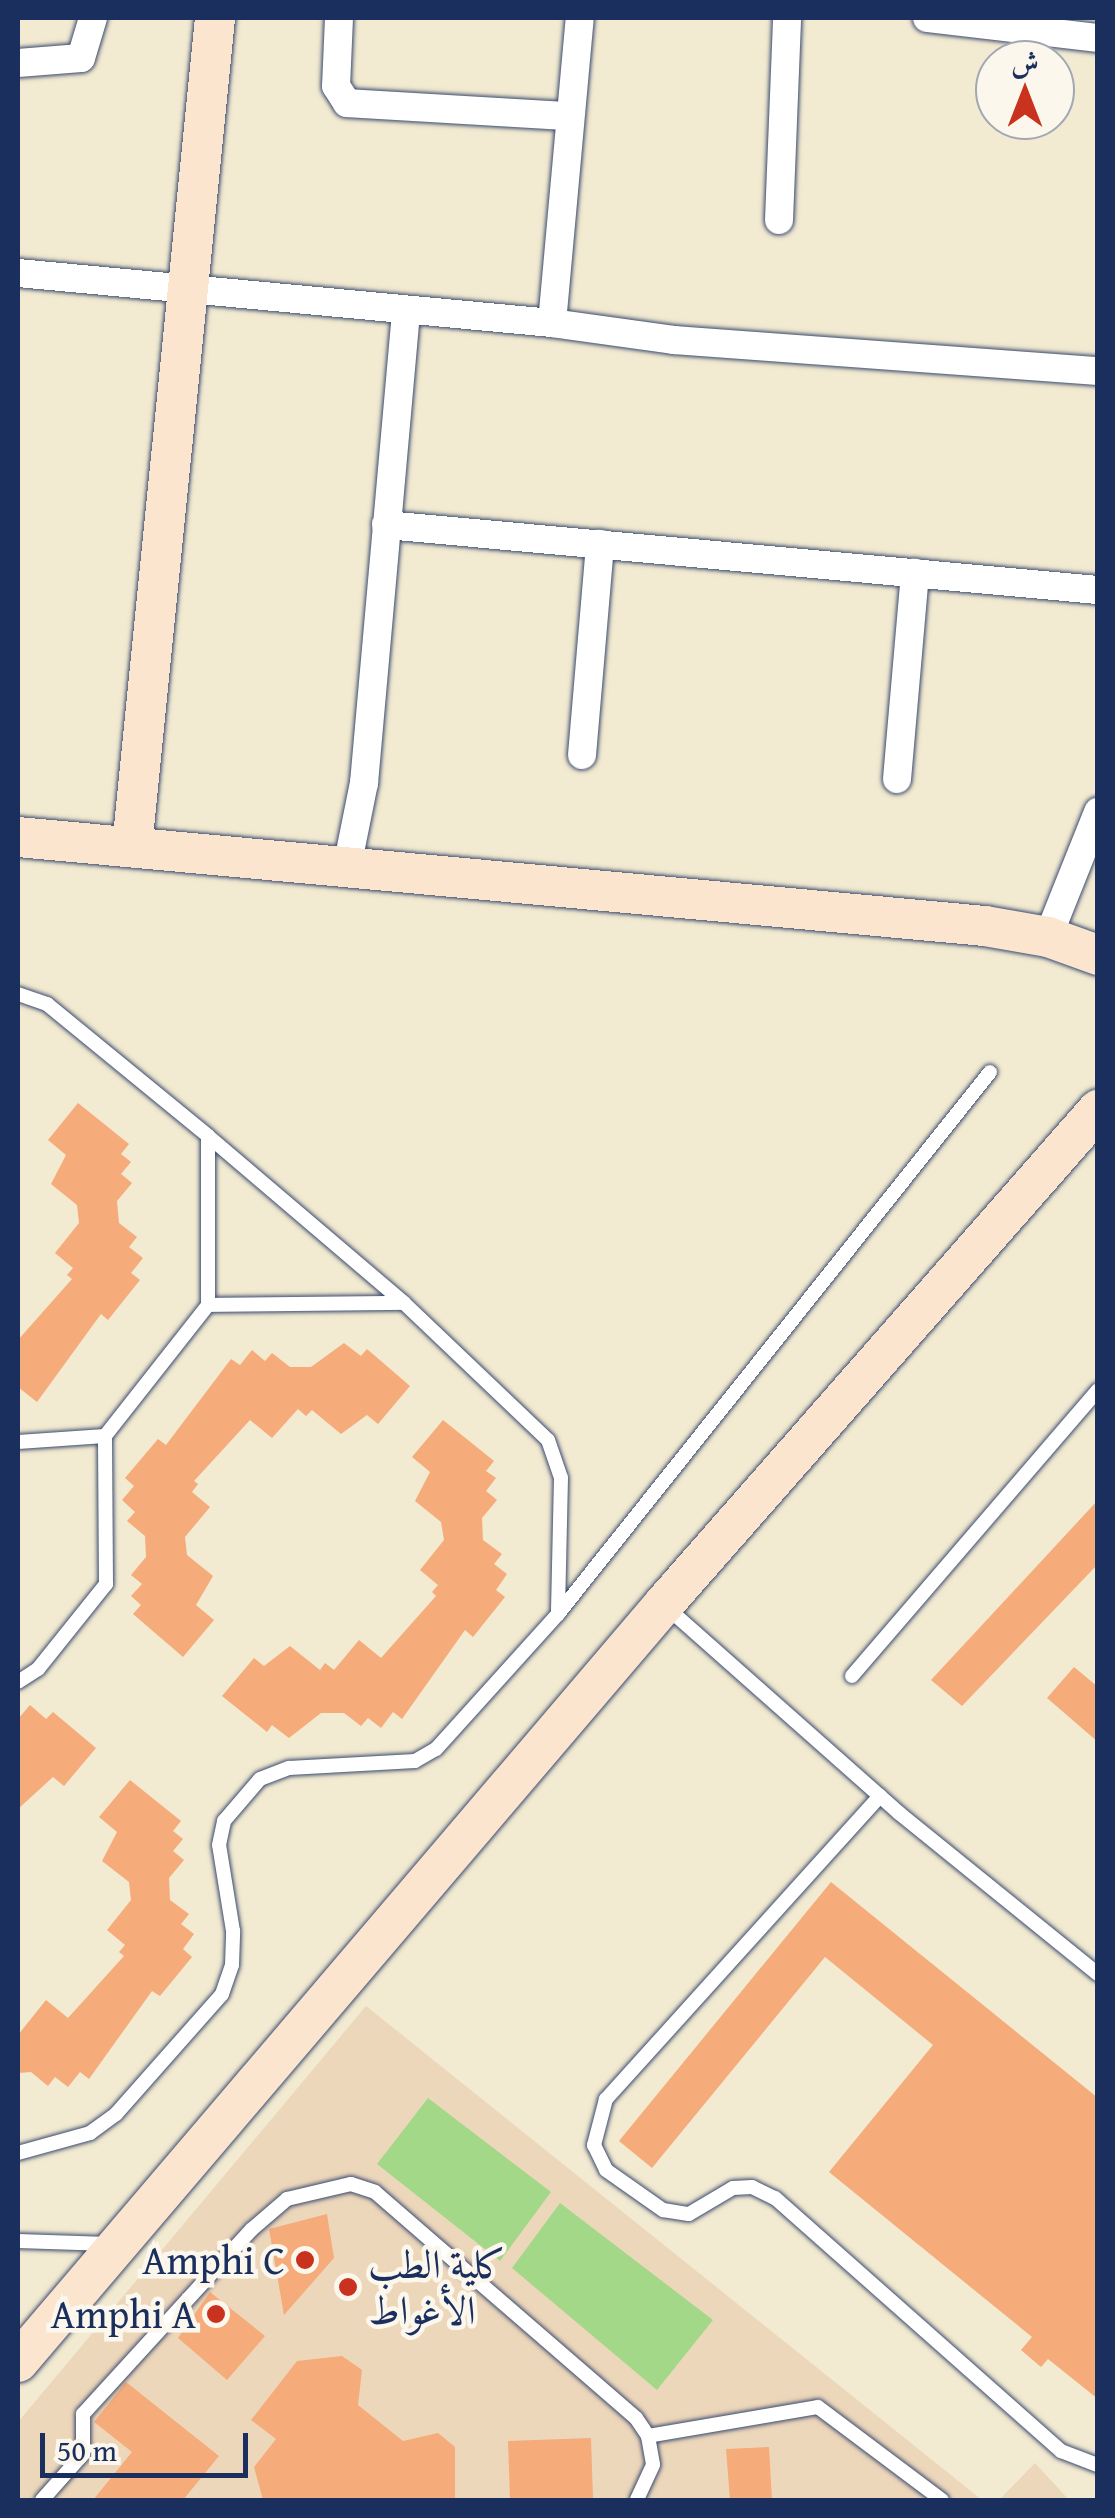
<!DOCTYPE html>
<html>
<head>
<meta charset="utf-8">
<style>
  body { margin:0 }
  #map { position:relative; width:1115px; height:2518px; overflow:hidden; background:#f2ead1; font-family:"Gentium Book Plus",Amiri,serif }
  div>[style] { position:absolute }
  [style*='--x'] { left:calc(var(--x)*1px); top:calc(var(--y)*1px); width:calc(var(--w)*1px); rotate:calc(var(--a)*1deg) }
  .built>* { inset:0; background:#edd7bb }
  .green>* { inset:0; background:#a3d888 }
  .building>* { inset:0; background:#f6ab7a }
  .roads { filter:drop-shadow(0 0 2px #3b4b6f) drop-shadow(0 0 2px #3b4b6f) }
  .lane>* { height:14px; margin:-7px; padding:0 7px; transform-origin:7px; border-radius:7px; background:#fff }
  .street>* { height:28px; margin:-14px; padding:0 14px; transform-origin:14px; border-radius:14px; background:#fff }
  .secondary>* { height:40px; margin:-20px; padding:0 20px; transform-origin:20px; border-radius:20px; background:#fbe5cf }
  .dots>* { width:28px; height:28px; translate:-50% -50%; box-sizing:border-box; border:5px solid #fbf7ec; border-radius:50% }
  span { translate:-50% -50%; white-space:nowrap; text-align:center; line-height:1.15; -webkit-text-stroke:9px #fbf7ec; paint-order:stroke }
  .poi-label { font-size:40px; color:#1b2f5e }
  .right { translate:-100% -50%; text-align:right }
  .left { translate:0 -50%; text-align:left }
  .frame { position:absolute; inset:0; border:20px solid #1b2f5e; pointer-events:none }
  .north { position:absolute; left:975px; top:40px; width:100px; height:100px; box-sizing:border-box; background:#fbf7ec; border:2px solid #a1a7b3; border-radius:50%; rotate:0deg; font-size:28px; font-weight:700; line-height:40px; text-align:center; color:#1b2f5e }
  .north::after { content:''; display:block; margin:auto; width:35px; height:45px; background:#c8321e; clip-path:polygon(50% 0,100% 100%,50% 72%,0 100%) }
  .scale { position:absolute; left:40px; top:2433px; width:208px; height:45px; box-sizing:border-box; border:5px solid #1b2f5e; border-top:0; padding-left:12px; font-size:30px; line-height:35px; white-space:nowrap; color:#1b2f5e; -webkit-text-stroke:8px #fbf7ec; paint-order:stroke }
</style>
</head>
<body>
<div id="map">
  <div class="built">
    <div style="clip-path:polygon(366px 2006px,982px 2500px,18px 2500px,18px 2422px)"></div>
    <div style="clip-path:polygon(1035px 2463px,1069px 2500px,999px 2500px)"></div>
  </div>
  <div class="green">
    <div style="clip-path:polygon(428px 2098px,551px 2192px,500px 2261px,377px 2164px)"></div>
    <div style="clip-path:polygon(560px 2203px,713px 2320px,657px 2390px,512px 2268px)"></div>
  </div>
  <div class="building">
    <div style="clip-path:polygon(78px 1103px,129px 1144px,121px 1154px,131px 1162px,121px 1174px,132px 1183px,117px 1201px,119px 1223px,137px 1237px,129px 1247px,143px 1258px,131px 1273px,140px 1280px,108px 1320px,101px 1314px,37px 1402px,18px 1387px,18px 1340px,72px 1279px,67px 1275px,73px 1268px,55px 1253px,79px 1223px,77px 1205px,51px 1184px,66px 1155px,48px 1140px)"></div>
    <div style="clip-path:polygon(344px 1343px,361px 1356px,367px 1349px,410px 1386px,378px 1424px,367px 1415px,341px 1434px,312px 1410px,306px 1416px,298px 1409px,272px 1438px,250px 1420px,194px 1481px,198px 1484px,192px 1492px,210px 1507px,185px 1537px,187px 1555px,213px 1576px,196px 1605px,214px 1620px,183px 1657px,133px 1614px,141px 1605px,131px 1596px,142px 1584px,131px 1575px,146px 1557px,145px 1536px,127px 1521px,135px 1512px,122px 1500px,134px 1486px,125px 1478px,158px 1439px,166px 1445px,231px 1359px,240px 1365px,252px 1350px,265px 1361px,272px 1353px,290px 1367px,311px 1367px)"></div>
    <div style="clip-path:polygon(443px 1420px,494px 1461px,486px 1471px,496px 1478px,486px 1491px,497px 1500px,482px 1518px,483px 1540px,502px 1554px,494px 1564px,507px 1574px,496px 1590px,505px 1597px,473px 1637px,465px 1630px,402px 1719px,393px 1712px,381px 1728px,368px 1718px,361px 1726px,344px 1713px,321px 1713px,289px 1738px,272px 1725px,267px 1732px,222px 1696px,254px 1658px,264px 1666px,290px 1646px,320px 1670px,325px 1663px,334px 1670px,359px 1640px,381px 1658px,436px 1596px,432px 1592px,438px 1585px,420px 1570px,444px 1540px,441px 1522px,415px 1501px,430px 1472px,412px 1457px)"></div>
    <div style="clip-path:polygon(1098px 1500px,1098px 1564px,962px 1706px,931px 1680px)"></div>
    <div style="clip-path:polygon(1074px 1667px,1098px 1687px,1098px 1742px,1047px 1698px)"></div>
    <div style="clip-path:polygon(30px 1705px,46px 1719px,53px 1712px,96px 1748px,64px 1786px,53px 1777px,18px 1809px,18px 1719px)"></div>
    <div style="clip-path:polygon(130px 1780px,181px 1821px,173px 1831px,183px 1839px,173px 1851px,184px 1860px,169px 1878px,170px 1900px,189px 1914px,181px 1924px,194px 1934px,183px 1949px,192px 1957px,160px 1996px,152px 1991px,89px 2079px,80px 2072px,68px 2087px,55px 2077px,48px 2086px,31px 2072px,18px 2073px,18px 2035px,46px 2000px,68px 2018px,124px 1956px,119px 1952px,125px 1945px,107px 1930px,131px 1900px,129px 1882px,102px 1861px,117px 1832px,99px 1817px)"></div>
    <div style="clip-path:polygon(831px 1882px,1098px 2098px,1098px 2399px,1048px 2359px,1041px 2367px,1021px 2350px,1032px 2337px,829px 2172px,933px 2045px,825px 1957px,652px 2168px,619px 2141px)"></div>
    <div style="clip-path:polygon(327px 2214px,334px 2258px,284px 2315px,269px 2229px)"></div>
    <div style="clip-path:polygon(210px 2292px,265px 2336px,227px 2380px,178px 2338px)"></div>
    <div style="clip-path:polygon(342px 2356px,362px 2370px,358px 2405px,403px 2441px,438px 2433px,455px 2447px,455px 2500px,263px 2500px,254px 2467px,276px 2439px,251px 2420px,297px 2361px)"></div>
    <div style="clip-path:polygon(126px 2382px,219px 2456px,183px 2500px,93px 2500px,132px 2452px,94px 2422px)"></div>
    <div style="clip-path:polygon(591px 2438px,593px 2498px,510px 2500px,508px 2441px)"></div>
    <div style="clip-path:polygon(769px 2447px,772px 2500px,730px 2500px,726px 2449px)"></div>
  </div>
  <div class="roads">
    <div class="lane">
      <div style="--x:18;--y:994;--w:31;--a:19"></div>
      <div style="--x:47;--y:1004;--w:208;--a:39.3"></div>
      <div style="--x:208;--y:1136;--w:257;--a:40.4"></div>
      <div style="--x:404;--y:1303;--w:199;--a:43.6"></div>
      <div style="--x:548;--y:1440;--w:40;--a:71.1"></div>
      <div style="--x:561;--y:1478;--w:136;--a:91.3"></div>
      <div style="--x:208;--y:1136;--w:169;--a:90"></div>
      <div style="--x:18;--y:1442;--w:87;--a:-3.9"></div>
      <div style="--x:105;--y:1436;--w:167;--a:-51.8"></div>
      <div style="--x:208;--y:1305;--w:196;--a:-0.6"></div>
      <div style="--x:664;--y:1605;--w:314;--a:41.5"></div>
      <div style="--x:899;--y:1813;--w:256;--a:39"></div>
      <div style="--x:852;--y:1676;--w:377;--a:-49.3"></div>
      <div style="--x:18;--y:1682;--w:24;--a:-33"></div>
      <div style="--x:38;--y:1669;--w:109;--a:-51.3"></div>
      <div style="--x:106;--y:1584;--w:148;--a:-90.4"></div>
      <div style="--x:880;--y:1796;--w:409;--a:132.1"></div>
      <div style="--x:606;--y:2099;--w:48;--a:104.6"></div>
      <div style="--x:594;--y:2145;--w:28;--a:64"></div>
      <div style="--x:606;--y:2170;--w:70;--a:35.1"></div>
      <div style="--x:663;--y:2210;--w:26;--a:9"></div>
      <div style="--x:689;--y:2214;--w:51;--a:-30.6"></div>
      <div style="--x:733;--y:2188;--w:19;--a:-3"></div>
      <div style="--x:752;--y:2187;--w:25;--a:26"></div>
      <div style="--x:775;--y:2198;--w:382;--a:41.5"></div>
      <div style="--x:1061;--y:2451;--w:40;--a:21"></div>
      <div style="--x:18;--y:2153;--w:75;--a:-15.5"></div>
      <div style="--x:90;--y:2133;--w:32;--a:-36"></div>
      <div style="--x:116;--y:2114;--w:160;--a:-48.5"></div>
      <div style="--x:222;--y:1994;--w:31;--a:-71"></div>
      <div style="--x:232;--y:1965;--w:34;--a:-88"></div>
      <div style="--x:233;--y:1931;--w:87;--a:-99.2"></div>
      <div style="--x:219;--y:1845;--w:25;--a:-78"></div>
      <div style="--x:224;--y:1821;--w:55;--a:-49.4"></div>
      <div style="--x:260;--y:1779;--w:31;--a:-21"></div>
      <div style="--x:289;--y:1768;--w:126;--a:-3.2"></div>
      <div style="--x:415;--y:1761;--w:24;--a:-30"></div>
      <div style="--x:436;--y:1749;--w:182;--a:-47.9"></div>
      <div style="--x:558;--y:1614;--w:693;--a:-51.44"></div>
      <div style="--x:18;--y:2241;--w:91;--a:1.9"></div>
      <div style="--x:648;--y:2436;--w:172;--a:-9.7"></div>
      <div style="--x:818;--y:2407;--w:155;--a:36.9"></div>
      <div style="--x:42;--y:2500;--w:62;--a:-48.3"></div>
      <div style="--x:83;--y:2454;--w:40;--a:-90"></div>
      <div style="--x:83;--y:2414;--w:249;--a:-47.6"></div>
      <div style="--x:251;--y:2230;--w:48;--a:-40.7"></div>
      <div style="--x:287;--y:2199;--w:66;--a:-13.2"></div>
      <div style="--x:351;--y:2184;--w:25;--a:18"></div>
      <div style="--x:375;--y:2192;--w:345;--a:40.9"></div>
      <div style="--x:636;--y:2418;--w:22;--a:56"></div>
      <div style="--x:648;--y:2436;--w:29;--a:80"></div>
      <div style="--x:653;--y:2465;--w:38;--a:115"></div>
    </div>
    <div class="street">
      <div style="--x:339;--y:18;--w:68;--a:92.5"></div>
      <div style="--x:336;--y:86;--w:20;--a:57"></div>
      <div style="--x:347;--y:103;--w:222;--a:3.4"></div>
      <div style="--x:927;--y:18;--w:172;--a:6.7"></div>
      <div style="--x:18;--y:63;--w:63;--a:-4.5"></div>
      <div style="--x:81;--y:58;--w:42;--a:-73.3"></div>
      <div style="--x:779;--y:220;--w:202;--a:-87.7"></div>
      <div style="--x:18;--y:273;--w:536;--a:5.35"></div>
      <div style="--x:552;--y:323;--w:123;--a:7.9"></div>
      <div style="--x:674;--y:340;--w:425;--a:4.2"></div>
      <div style="--x:552;--y:323;--w:306;--a:-84.8"></div>
      <div style="--x:386;--y:525;--w:715;--a:5.22"></div>
      <div style="--x:582;--y:755;--w:212;--a:-85.1"></div>
      <div style="--x:897;--y:779;--w:207;--a:-85"></div>
      <div style="--x:347;--y:867;--w:86;--a:-78.6"></div>
      <div style="--x:364;--y:783;--w:475;--a:-84.9"></div>
      <div style="--x:1048;--y:937;--w:135;--a:-68.2"></div>
    </div>
    <div class="secondary">
      <div style="--x:18;--y:837;--w:971;--a:5.26"></div>
      <div style="--x:985;--y:926;--w:64;--a:9.9"></div>
      <div style="--x:1048;--y:937;--w:53;--a:19.8"></div>
      <div style="--x:132;--y:847;--w:833;--a:-84.28"></div>
      <div style="--x:18;--y:2362;--w:996;--a:-49.56"></div>
      <div style="--x:664;--y:1604;--w:658;--a:-48.7"></div>
    </div>
  </div>
  <div class="dots">
    <div style="left:305px;top:2260px;background:#c8321e"></div>
    <div style="left:348px;top:2287px;background:#c8321e"></div>
    <div style="left:216px;top:2314px;background:#c8321e"></div>
  </div>
  <div class="poi-label">
    <span class="right" style="left:285px;top:2260px">Amphi C</span>
    <span class="left" style="left:368px;top:2287px">كلية الطب<br>الأغواط</span>
    <span class="right" style="left:196px;top:2314px">Amphi A</span>
  </div>
  <div class="frame"></div>
  <div class="north">ش</div>
  <div class="scale">50 m</div>
</div>
</body>
</html>
